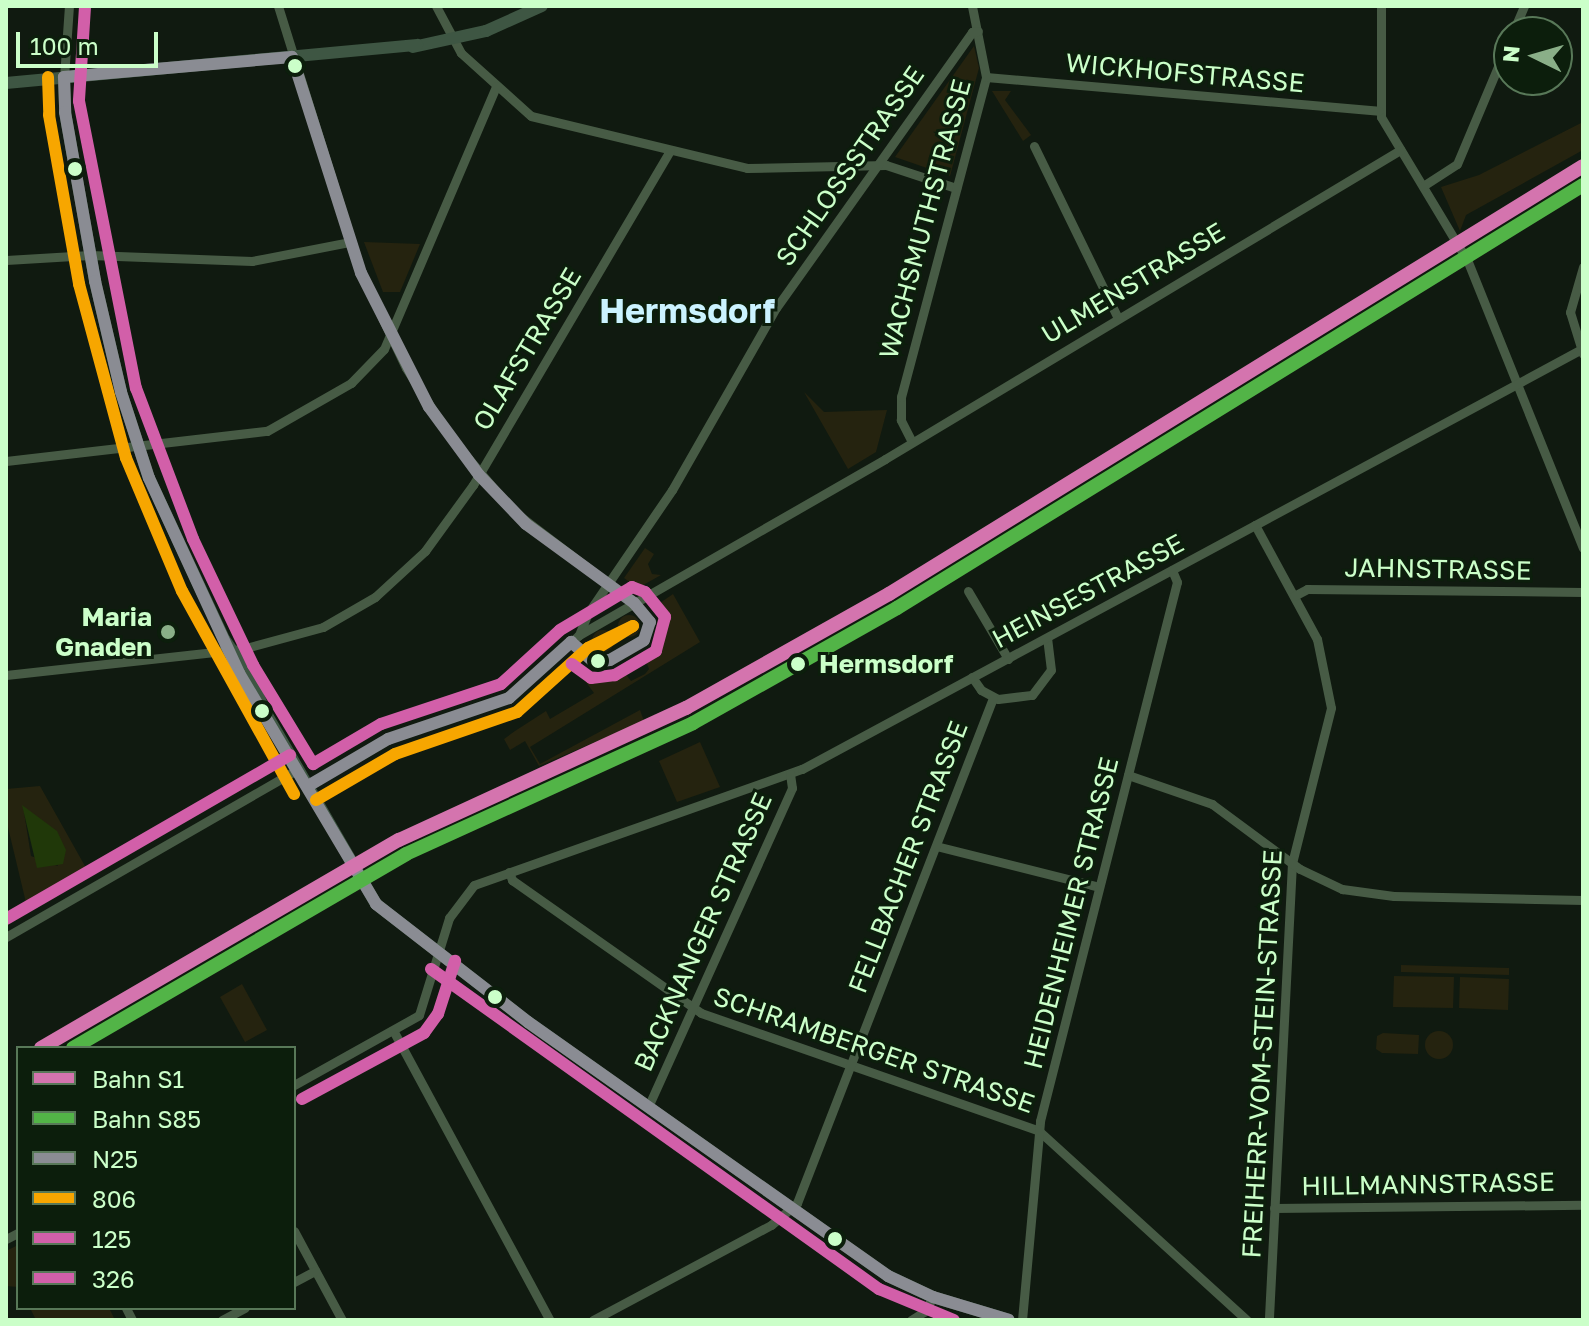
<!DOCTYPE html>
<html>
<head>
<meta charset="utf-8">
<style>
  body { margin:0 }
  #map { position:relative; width:1589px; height:1326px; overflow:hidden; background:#101a10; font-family:"Golos Text",sans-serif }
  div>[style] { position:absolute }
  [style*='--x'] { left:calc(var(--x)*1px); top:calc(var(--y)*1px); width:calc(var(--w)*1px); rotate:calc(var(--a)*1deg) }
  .green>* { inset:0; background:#25230f }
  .round { border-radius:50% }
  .water>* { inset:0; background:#203809 }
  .minor>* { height:9px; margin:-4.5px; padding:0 4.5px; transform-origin:4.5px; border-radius:4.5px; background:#475b45 }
  .major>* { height:12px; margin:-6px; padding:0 6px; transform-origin:6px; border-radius:6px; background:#3e5643 }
  .bus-1>* { height:12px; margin:-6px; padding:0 6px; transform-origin:6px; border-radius:6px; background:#8a8c93 }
  .bus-2>* { height:12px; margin:-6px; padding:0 6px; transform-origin:6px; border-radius:6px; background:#f7a600 }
  .bus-3>* { height:12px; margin:-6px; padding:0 6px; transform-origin:6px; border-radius:6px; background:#d25fa9 }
  .bus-4>* { height:12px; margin:-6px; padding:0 6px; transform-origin:6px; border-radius:6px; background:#d25fa9 }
  .rail-1>* { height:14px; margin:-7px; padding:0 7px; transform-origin:7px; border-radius:7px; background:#d474ae }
  .rail-2>* { height:14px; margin:-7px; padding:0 7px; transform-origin:7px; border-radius:7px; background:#52b447 }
  .dots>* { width:22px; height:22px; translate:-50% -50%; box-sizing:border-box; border:4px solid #0c1e0c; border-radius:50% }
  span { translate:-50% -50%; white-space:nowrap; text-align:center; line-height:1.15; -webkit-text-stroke:6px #0c1e0c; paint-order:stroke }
  .street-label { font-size:26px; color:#cbffc9 }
  .poi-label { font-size:26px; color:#cbffc9; font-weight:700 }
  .right { translate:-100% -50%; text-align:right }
  .stop-label { font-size:26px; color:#cbffc9; font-weight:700 }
  .left { translate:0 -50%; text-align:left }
  .district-label { font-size:34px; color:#cbf3ff; font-weight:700 }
  .frame { position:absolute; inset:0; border:8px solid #cbffc9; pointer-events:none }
  .legend { position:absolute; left:16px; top:1046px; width:280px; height:264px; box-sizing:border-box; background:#0c1e0c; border:2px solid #587858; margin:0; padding:10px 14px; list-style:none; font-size:24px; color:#cbffc9 }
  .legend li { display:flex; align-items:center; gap:16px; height:40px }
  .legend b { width:40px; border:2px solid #587858 }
  .north { position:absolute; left:1493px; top:16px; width:80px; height:80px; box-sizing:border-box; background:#0c1e0c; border:2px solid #587858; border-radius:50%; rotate:275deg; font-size:22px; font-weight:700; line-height:32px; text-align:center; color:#cbffc9 }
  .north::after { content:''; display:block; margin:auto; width:28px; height:36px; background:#8aaf88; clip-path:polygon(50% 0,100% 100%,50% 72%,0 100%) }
  .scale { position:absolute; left:16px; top:32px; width:142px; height:36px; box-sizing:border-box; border:4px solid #cbffc9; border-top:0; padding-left:10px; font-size:24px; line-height:28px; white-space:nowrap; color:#cbffc9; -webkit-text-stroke:6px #0c1e0c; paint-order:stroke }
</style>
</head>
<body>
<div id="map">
  <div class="green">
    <div style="clip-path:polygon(974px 46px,979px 68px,950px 176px,895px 157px)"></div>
    <div style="clip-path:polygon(992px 91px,1011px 91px,1005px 100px,1031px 135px,1023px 141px)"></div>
    <div style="clip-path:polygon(1583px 122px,1583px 150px,1466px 215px,1460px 231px,1441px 187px,1479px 175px)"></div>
    <div style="clip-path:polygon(364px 242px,420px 244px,400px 292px,383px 292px)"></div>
    <div style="clip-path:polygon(804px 392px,824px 412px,887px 410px,876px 452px,848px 469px)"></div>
    <div style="clip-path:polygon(645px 548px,654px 554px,648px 564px,652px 574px,661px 575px,638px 588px,624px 578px)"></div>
    <div style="clip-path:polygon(673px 594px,700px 642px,530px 747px,540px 764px,640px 710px,644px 721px,539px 766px,525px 741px,510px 750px,504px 739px,515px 731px,546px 711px,550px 719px,594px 693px,573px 665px,597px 680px,624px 672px,631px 681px,645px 674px,649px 669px,646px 661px,666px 630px,657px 605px)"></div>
    <div class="round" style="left:618px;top:615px;width:22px;height:22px"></div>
    <div class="round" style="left:592px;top:630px;width:22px;height:22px"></div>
    <div style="clip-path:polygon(700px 742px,720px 787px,677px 802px,659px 761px)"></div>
    <div style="clip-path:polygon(evenodd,40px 786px,90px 875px,28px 911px,6px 819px,6px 789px,40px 786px,23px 806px,58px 866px,31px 856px,23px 806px)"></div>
    <div style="clip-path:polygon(1401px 965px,1509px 968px,1509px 975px,1401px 972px)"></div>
    <div style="clip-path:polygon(1394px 976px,1454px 977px,1453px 1008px,1393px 1007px)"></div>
    <div style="clip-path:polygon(1460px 977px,1509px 979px,1508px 1010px,1459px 1008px)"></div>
    <div style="clip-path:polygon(242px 984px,267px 1030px,245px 1042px,220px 997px)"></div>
    <div class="round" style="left:1425px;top:1031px;width:28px;height:28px"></div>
    <div style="clip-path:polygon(1383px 1033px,1419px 1035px,1418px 1054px,1382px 1053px,1376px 1049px,1377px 1036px)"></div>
    <div style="clip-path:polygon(18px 1245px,18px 1287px,6px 1286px,6px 1251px)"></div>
    <div style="clip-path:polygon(30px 1308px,109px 1308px,115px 1320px,36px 1320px)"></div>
  </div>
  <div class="water">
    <div style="clip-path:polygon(22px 805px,57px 831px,66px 850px,63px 864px,37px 868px)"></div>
  </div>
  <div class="minor">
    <div style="--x:278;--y:6;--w:280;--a:72.7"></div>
    <div style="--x:361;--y:273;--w:105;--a:64.7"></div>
    <div style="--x:406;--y:368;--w:83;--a:57.3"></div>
    <div style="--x:451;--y:438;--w:94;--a:49.7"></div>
    <div style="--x:512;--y:510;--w:153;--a:37.3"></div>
    <div style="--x:436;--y:6;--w:53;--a:62"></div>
    <div style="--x:461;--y:53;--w:94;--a:42"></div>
    <div style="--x:531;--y:116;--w:222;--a:13.5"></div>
    <div style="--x:747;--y:168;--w:139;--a:-1.2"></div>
    <div style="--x:886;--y:165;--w:74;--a:18.2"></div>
    <div style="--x:1381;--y:6;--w:111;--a:90"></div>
    <div style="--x:1381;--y:117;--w:169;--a:59"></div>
    <div style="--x:1468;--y:262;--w:308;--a:68.1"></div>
    <div style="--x:1513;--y:32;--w:28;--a:-67"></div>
    <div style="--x:64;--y:77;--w:71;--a:-86"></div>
    <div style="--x:986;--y:77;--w:394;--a:4.9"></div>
    <div style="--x:1034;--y:146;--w:191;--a:64"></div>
    <div style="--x:1423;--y:186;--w:40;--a:-32.9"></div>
    <div style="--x:1457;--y:164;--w:134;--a:-67.2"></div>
    <div style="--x:6;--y:260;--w:84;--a:-3.4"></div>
    <div style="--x:90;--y:255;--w:162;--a:2.1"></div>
    <div style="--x:252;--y:261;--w:100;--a:-11"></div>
    <div style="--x:1583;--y:267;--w:47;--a:106.1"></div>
    <div style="--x:1570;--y:312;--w:44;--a:72.8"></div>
    <div style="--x:912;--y:442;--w:25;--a:-117"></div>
    <div style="--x:901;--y:420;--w:23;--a:-90"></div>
    <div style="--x:901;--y:397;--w:331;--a:-75.1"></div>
    <div style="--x:986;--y:77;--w:72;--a:-101.2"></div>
    <div style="--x:6;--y:461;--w:263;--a:-6.6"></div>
    <div style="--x:267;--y:431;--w:97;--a:-29.7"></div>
    <div style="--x:351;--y:383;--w:47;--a:-45.9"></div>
    <div style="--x:384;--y:349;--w:286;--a:-66.9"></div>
    <div style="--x:1255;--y:525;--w:130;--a:61.5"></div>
    <div style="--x:1317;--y:639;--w:70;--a:78.5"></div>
    <div style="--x:1331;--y:708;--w:160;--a:104.1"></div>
    <div style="--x:1292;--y:863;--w:458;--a:92.9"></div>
    <div style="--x:968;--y:591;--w:79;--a:59.5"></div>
    <div style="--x:1294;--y:596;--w:15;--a:-28"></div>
    <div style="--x:1307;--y:589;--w:276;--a:0.6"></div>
    <div style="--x:579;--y:635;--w:24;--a:-68"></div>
    <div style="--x:588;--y:613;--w:149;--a:-55.7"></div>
    <div style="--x:672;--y:490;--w:210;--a:-60.3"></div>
    <div style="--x:776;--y:308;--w:339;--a:-54.6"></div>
    <div style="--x:972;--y:32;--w:6;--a:-9"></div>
    <div style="--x:6;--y:675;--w:237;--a:-6.3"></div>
    <div style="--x:242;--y:649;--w:84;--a:-15.2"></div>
    <div style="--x:323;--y:627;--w:60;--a:-30"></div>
    <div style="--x:375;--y:597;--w:68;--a:-42.6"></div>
    <div style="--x:425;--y:551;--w:82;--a:-54"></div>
    <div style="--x:473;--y:485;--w:388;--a:-59.5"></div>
    <div style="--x:972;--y:677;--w:16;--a:55"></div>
    <div style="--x:981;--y:690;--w:19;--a:28"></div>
    <div style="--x:998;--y:699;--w:34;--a:-7"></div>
    <div style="--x:1032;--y:695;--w:31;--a:-53"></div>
    <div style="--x:1051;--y:670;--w:32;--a:-97"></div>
    <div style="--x:1128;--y:775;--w:89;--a:19"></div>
    <div style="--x:1212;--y:804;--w:109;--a:36.5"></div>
    <div style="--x:1300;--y:869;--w:47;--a:25.5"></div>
    <div style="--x:1342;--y:889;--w:52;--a:7.7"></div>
    <div style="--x:1394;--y:896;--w:189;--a:1.2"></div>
    <div style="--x:308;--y:786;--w:93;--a:-30.4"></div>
    <div style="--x:388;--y:739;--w:128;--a:-18.7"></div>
    <div style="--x:509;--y:698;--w:94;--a:-42"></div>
    <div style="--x:579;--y:635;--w:353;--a:-29.9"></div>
    <div style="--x:885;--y:459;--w:601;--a:-30.96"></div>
    <div style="--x:936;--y:846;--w:168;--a:14.1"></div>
    <div style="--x:509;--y:872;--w:9;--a:69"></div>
    <div style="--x:512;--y:880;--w:231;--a:35.1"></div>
    <div style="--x:701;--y:1013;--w:358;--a:19.2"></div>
    <div style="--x:1039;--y:1131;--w:281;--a:42.3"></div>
    <div style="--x:6;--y:937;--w:337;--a:-29.9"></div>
    <div style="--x:394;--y:1032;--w:328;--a:61.6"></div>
    <div style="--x:294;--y:1085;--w:143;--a:-29.2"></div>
    <div style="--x:419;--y:1015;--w:102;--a:-72.8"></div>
    <div style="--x:449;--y:918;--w:41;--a:-52.9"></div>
    <div style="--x:474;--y:885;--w:348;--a:-19.5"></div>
    <div style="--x:802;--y:769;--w:884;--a:-28.31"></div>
    <div style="--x:648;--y:1107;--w:350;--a:-65.7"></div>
    <div style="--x:792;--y:788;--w:14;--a:-98"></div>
    <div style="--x:1274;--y:1208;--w:309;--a:-0.6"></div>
    <div style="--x:294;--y:1231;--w:101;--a:61.7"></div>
    <div style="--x:6;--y:1239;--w:13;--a:-27"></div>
    <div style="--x:294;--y:1282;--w:24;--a:-28"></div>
    <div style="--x:126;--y:1308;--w:13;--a:63"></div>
    <div style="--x:222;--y:1320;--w:26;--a:-28"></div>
    <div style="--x:593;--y:1320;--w:202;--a:-28.1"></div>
    <div style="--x:771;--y:1225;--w:34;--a:-40"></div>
    <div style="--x:797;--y:1203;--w:542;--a:-68.79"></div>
    <div style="--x:911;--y:1320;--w:15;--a:-32"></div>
    <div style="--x:924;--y:1312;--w:17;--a:-59"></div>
    <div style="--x:1022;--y:1320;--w:200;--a:-84.8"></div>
    <div style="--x:1040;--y:1121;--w:556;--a:-75.74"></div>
    <div style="--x:1177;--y:582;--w:13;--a:-113"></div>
  </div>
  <div class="major">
    <div style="--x:413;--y:47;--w:75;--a:-12.4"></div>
    <div style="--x:486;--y:31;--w:61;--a:-24.1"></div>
    <div style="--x:64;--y:77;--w:35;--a:88"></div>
    <div style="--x:65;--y:112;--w:172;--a:79.9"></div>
    <div style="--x:95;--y:281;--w:114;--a:76.8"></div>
    <div style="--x:121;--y:392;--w:90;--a:72"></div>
    <div style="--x:149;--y:478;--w:178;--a:65"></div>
    <div style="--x:224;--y:639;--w:43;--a:54.5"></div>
    <div style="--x:249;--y:674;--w:39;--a:67"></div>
    <div style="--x:264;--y:710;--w:224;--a:60"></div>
    <div style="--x:376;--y:904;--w:192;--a:37.8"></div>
    <div style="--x:528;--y:1022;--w:441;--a:35.2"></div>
    <div style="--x:888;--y:1276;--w:50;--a:25"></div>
    <div style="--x:933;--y:1297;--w:79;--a:16.8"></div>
    <div style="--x:6;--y:83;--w:413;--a:-5.3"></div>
  </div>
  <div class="bus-1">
    <div style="--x:308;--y:786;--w:93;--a:-30.4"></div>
    <div style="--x:388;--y:739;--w:128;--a:-18.7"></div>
    <div style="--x:509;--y:698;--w:84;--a:-42.1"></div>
    <div style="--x:571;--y:642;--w:30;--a:41"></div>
    <div style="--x:594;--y:662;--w:16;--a:-7"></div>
    <div style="--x:610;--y:660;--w:39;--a:-30"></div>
    <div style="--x:644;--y:640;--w:19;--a:-72"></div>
    <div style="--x:650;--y:622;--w:25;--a:-130"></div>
    <div style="--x:634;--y:603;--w:134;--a:-143.8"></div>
    <div style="--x:526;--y:524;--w:68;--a:-133.8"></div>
    <div style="--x:479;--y:475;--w:84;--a:-126.3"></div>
    <div style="--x:429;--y:407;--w:150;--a:-116.9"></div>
    <div style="--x:361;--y:273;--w:227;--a:-107.7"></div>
    <div style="--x:292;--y:57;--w:229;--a:175"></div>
    <div style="--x:64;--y:77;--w:35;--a:88"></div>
    <div style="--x:65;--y:112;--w:172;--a:79.9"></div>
    <div style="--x:95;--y:281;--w:114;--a:76.8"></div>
    <div style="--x:121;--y:392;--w:90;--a:72"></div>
    <div style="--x:149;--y:478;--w:215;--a:65.2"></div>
    <div style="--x:239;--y:673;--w:269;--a:59.3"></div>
    <div style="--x:376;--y:904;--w:192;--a:37.8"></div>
    <div style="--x:528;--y:1022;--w:441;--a:35.2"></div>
    <div style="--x:888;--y:1276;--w:50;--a:25"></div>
    <div style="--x:933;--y:1297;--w:79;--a:16.8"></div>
  </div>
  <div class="bus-2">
    <div style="--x:48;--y:77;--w:38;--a:88"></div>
    <div style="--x:49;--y:115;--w:172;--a:79.9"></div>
    <div style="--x:79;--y:284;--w:180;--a:74.9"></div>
    <div style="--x:126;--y:458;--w:144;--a:67.2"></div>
    <div style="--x:182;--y:591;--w:232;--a:61.1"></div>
    <div style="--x:316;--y:800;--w:91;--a:-30.2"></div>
    <div style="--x:395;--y:754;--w:129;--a:-19"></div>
    <div style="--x:517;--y:712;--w:96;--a:-42"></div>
    <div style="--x:588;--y:648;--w:50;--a:-26.1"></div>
    <div style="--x:633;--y:626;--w:40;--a:148"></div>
  </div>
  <div class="bus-3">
    <div style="--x:431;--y:969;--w:551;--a:35.54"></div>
    <div style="--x:879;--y:1289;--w:81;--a:22.5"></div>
    <div style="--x:302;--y:1099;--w:139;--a:-28.4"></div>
    <div style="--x:424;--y:1033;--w:24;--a:-54"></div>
    <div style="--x:438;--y:1014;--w:56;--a:-72.2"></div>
  </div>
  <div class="bus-4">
    <div style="--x:85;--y:7;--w:94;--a:93.7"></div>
    <div style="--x:79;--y:101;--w:293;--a:78.8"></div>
    <div style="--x:136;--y:388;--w:161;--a:69.3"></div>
    <div style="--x:193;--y:539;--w:140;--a:64.5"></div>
    <div style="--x:253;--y:665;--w:116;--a:58.8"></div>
    <div style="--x:313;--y:764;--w:79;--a:-30.5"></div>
    <div style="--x:381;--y:724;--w:126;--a:-18.4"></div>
    <div style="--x:501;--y:684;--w:79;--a:-42.4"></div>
    <div style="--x:560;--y:630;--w:84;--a:-30.8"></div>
    <div style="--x:632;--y:587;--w:14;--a:21"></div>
    <div style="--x:645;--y:592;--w:32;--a:51"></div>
    <div style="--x:665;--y:617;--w:35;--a:105"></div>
    <div style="--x:656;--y:651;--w:48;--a:149.7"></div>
    <div style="--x:615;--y:675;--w:24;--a:173"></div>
    <div style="--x:591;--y:678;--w:24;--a:-144"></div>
    <div style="--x:6;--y:919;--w:328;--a:-30"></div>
  </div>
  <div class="rail-1">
    <div style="--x:41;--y:1048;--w:414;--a:-30.2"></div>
    <div style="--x:399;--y:840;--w:316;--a:-24.7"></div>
    <div style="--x:686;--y:708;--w:233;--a:-29.3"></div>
    <div style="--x:889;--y:594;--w:815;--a:-31.66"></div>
  </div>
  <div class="rail-2">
    <div style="--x:73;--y:1048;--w:385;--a:-30.2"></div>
    <div style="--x:406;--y:854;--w:315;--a:-24.5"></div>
    <div style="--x:693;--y:723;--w:234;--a:-29.4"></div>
    <div style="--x:897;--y:608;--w:806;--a:-31.66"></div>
  </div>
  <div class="dots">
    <div style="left:295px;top:66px;background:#cbffc9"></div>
    <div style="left:75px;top:169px;background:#cbffc9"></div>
    <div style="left:168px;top:632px;background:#8aaf88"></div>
    <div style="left:598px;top:661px;background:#cbffc9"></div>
    <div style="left:798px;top:664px;background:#cbffc9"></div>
    <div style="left:262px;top:711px;background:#cbffc9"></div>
    <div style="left:495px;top:997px;background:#cbffc9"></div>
    <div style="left:835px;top:1239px;background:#cbffc9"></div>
  </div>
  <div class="street-label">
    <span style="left:1185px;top:73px;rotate:5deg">WICKHOFSTRASSE</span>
    <span style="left:850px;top:166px;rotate:-55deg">SCHLOSSSTRASSE</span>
    <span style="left:925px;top:219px;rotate:-75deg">WACHSMUTHSTRASSE</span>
    <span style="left:1133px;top:283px;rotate:-31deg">ULMENSTRASSE</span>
    <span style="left:527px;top:349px;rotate:-59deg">OLAFSTRASSE</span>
    <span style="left:1438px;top:569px;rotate:1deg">JAHNSTRASSE</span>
    <span style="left:1088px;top:591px;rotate:-28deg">HEINSESTRASSE</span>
    <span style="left:908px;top:857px;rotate:-69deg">FELLBACHER STRASSE</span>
    <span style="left:1071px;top:913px;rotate:-76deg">HEIDENHEIMER STRASSE</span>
    <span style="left:703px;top:932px;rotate:-66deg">BACKNANGER STRASSE</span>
    <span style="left:874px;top:1050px;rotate:19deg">SCHRAMBERGER STRASSE</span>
    <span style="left:1262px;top:1054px;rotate:-87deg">FREIHERR-VOM-STEIN-STRASSE</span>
    <span style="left:1428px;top:1184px;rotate:-1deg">HILLMANNSTRASSE</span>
  </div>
  <div class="poi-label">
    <span class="right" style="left:152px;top:632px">Maria<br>Gnaden</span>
  </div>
  <div class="stop-label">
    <span class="left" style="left:819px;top:664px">Hermsdorf</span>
  </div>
  <div class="district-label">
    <span style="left:687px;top:311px">Hermsdorf</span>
  </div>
  <div class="frame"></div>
  <ul class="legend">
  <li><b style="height:10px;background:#d474ae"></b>Bahn S1</li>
  <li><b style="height:10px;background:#52b447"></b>Bahn S85</li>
  <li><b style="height:10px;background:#8a8c93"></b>N25</li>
  <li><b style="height:10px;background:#f7a600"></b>806</li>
  <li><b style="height:10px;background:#d25fa9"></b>125</li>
  <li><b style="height:10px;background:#d25fa9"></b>326</li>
  </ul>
  <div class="north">N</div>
  <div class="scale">100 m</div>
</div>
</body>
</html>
